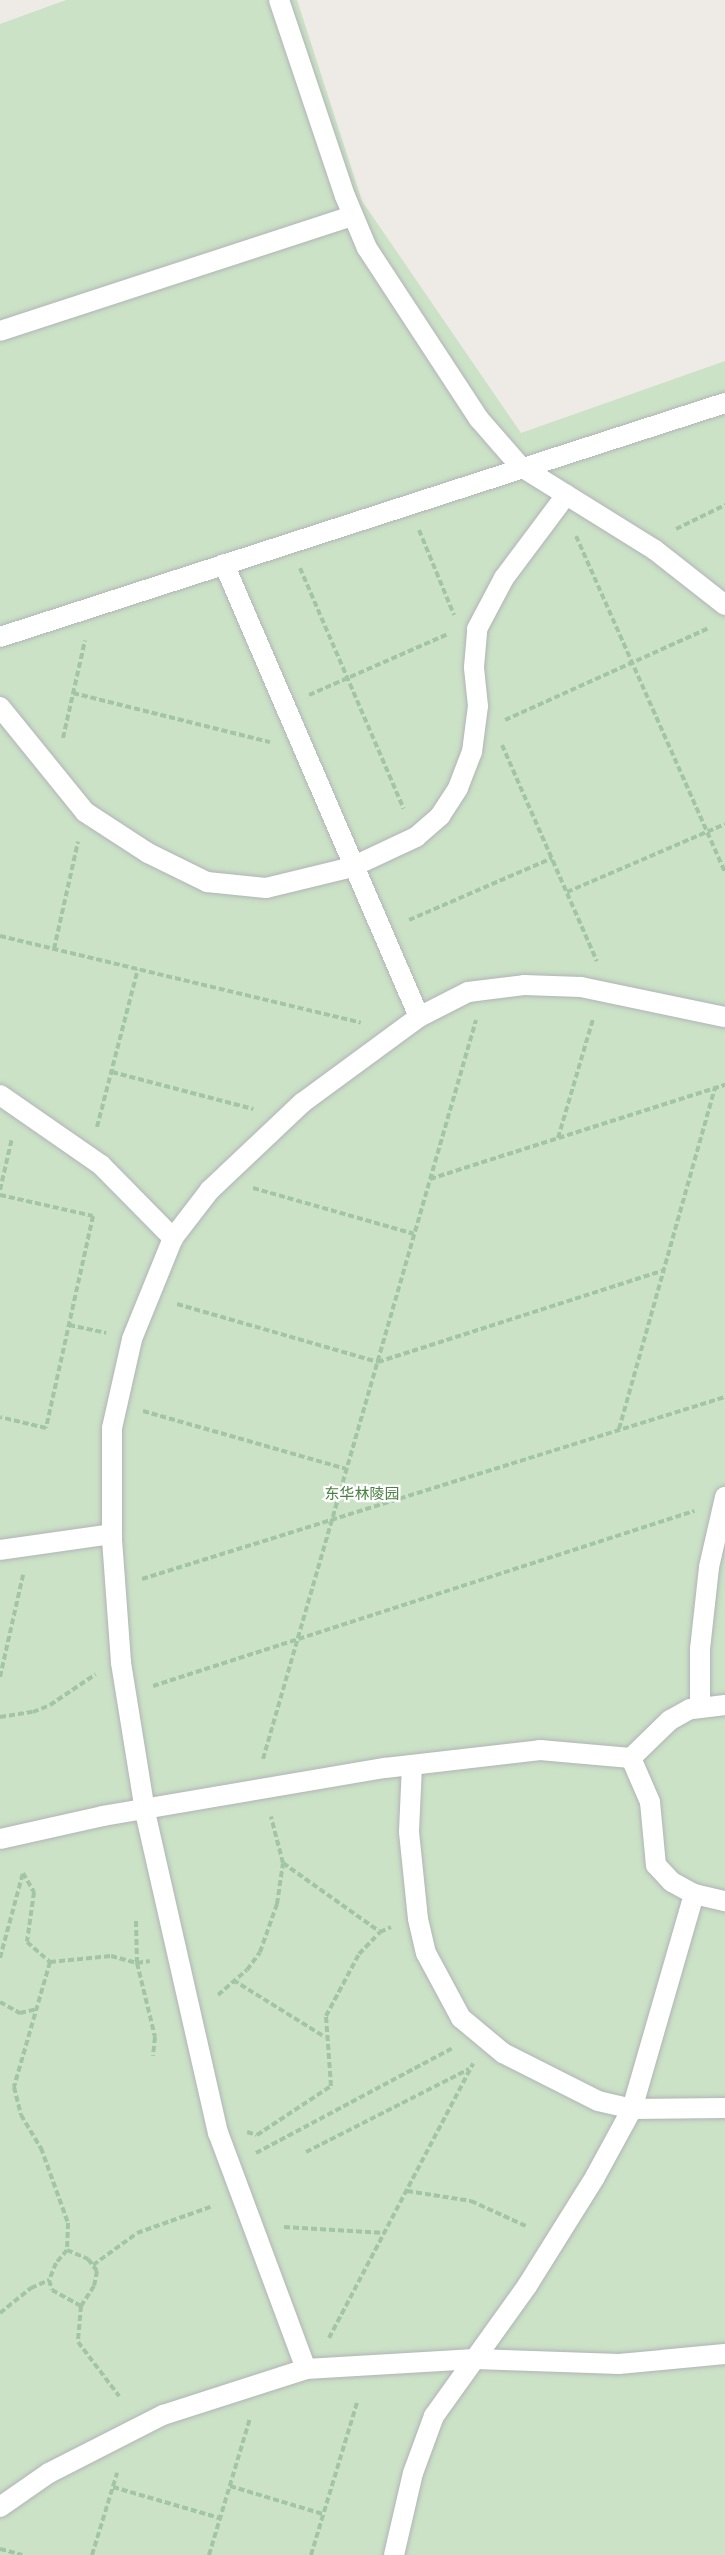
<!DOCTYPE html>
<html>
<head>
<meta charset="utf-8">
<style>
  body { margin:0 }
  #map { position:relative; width:725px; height:2555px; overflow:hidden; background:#eeebe6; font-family:Quicksand,"Noto Sans SC",sans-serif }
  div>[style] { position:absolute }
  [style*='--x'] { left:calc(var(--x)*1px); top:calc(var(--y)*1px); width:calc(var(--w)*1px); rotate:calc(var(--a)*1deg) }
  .green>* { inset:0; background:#cbe2c6 }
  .path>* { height:4px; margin-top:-2px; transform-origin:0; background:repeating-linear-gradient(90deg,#a2c5a6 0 6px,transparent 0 9px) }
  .roads { filter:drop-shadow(0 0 2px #b1b4b7) drop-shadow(0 0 2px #b1b4b7) }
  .service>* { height:20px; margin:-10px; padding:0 10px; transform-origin:10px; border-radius:10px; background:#fff }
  span { translate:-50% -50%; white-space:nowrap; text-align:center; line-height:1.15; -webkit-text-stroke:4.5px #fff; paint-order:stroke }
  .park-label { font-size:15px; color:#498041 }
</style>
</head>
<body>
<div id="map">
  <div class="green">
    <div style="clip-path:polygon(66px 0,297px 0,362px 201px,521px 433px,725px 361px,725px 2555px,0 2555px,0 24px)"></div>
  </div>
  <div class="path">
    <div style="--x:676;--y:529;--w:55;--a:-26.1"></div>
    <div style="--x:419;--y:530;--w:92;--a:67.6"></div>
    <div style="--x:576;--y:536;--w:368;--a:66.1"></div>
    <div style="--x:300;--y:568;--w:262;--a:66.7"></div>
    <div style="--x:73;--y:693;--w:203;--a:14"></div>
    <div style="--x:309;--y:695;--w:152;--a:-23.7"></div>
    <div style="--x:505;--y:720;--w:224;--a:-24.3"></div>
    <div style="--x:63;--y:738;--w:100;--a:-77.3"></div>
    <div style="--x:502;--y:745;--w:236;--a:66.3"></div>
    <div style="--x:567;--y:892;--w:172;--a:-23.3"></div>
    <div style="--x:409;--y:920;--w:156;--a:-23.4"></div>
    <div style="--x:0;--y:936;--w:371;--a:13.5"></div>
    <div style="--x:54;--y:949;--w:110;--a:-77.4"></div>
    <div style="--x:112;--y:1072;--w:146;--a:14.7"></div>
    <div style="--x:97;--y:1127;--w:163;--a:-75.5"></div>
    <div style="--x:558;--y:1138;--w:124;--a:-73.6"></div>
    <div style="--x:430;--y:1179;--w:310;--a:-17.7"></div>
    <div style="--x:253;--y:1188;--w:167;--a:15.9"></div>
    <div style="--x:0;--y:1190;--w:53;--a:-77"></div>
    <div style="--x:0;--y:1195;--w:95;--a:12.7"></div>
    <div style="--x:93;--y:1216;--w:217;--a:102.5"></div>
    <div style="--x:46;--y:1428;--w:47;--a:-166.6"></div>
    <div style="--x:177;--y:1304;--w:209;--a:16.1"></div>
    <div style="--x:378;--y:1362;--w:300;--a:-17.8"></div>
    <div style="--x:69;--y:1325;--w:38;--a:12"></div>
    <div style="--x:143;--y:1411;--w:211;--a:15.9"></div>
    <div style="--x:619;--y:1429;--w:354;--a:-74.3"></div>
    <div style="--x:142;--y:1579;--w:611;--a:-17.34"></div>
    <div style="--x:0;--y:1677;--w:105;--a:-77.3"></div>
    <div style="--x:153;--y:1686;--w:569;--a:-17.93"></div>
    <div style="--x:0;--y:1717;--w:33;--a:-9"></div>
    <div style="--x:33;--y:1712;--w:18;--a:-22"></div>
    <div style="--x:50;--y:1705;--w:55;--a:-34"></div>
    <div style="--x:263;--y:1759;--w:769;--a:-73.92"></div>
    <div style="--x:283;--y:1863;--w:119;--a:35.4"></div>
    <div style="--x:136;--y:1921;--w:42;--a:88.6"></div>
    <div style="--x:137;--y:1963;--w:76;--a:76.3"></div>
    <div style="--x:155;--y:2037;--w:19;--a:96"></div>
    <div style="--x:0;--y:1958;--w:88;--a:-74.9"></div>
    <div style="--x:23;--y:1873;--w:22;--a:60"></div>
    <div style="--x:34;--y:1892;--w:50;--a:98"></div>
    <div style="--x:27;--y:1942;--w:30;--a:41"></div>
    <div style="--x:50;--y:1962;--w:130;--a:106.1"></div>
    <div style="--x:14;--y:2087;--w:29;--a:76"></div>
    <div style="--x:21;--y:2115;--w:39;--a:59"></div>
    <div style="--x:41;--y:2148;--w:80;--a:70.2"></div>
    <div style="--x:68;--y:2223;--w:27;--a:92"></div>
    <div style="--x:67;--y:2250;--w:17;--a:130"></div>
    <div style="--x:56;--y:2263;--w:18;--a:112"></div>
    <div style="--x:49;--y:2280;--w:10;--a:73"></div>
    <div style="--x:52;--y:2290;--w:33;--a:29"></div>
    <div style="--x:81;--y:2306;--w:36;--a:95"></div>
    <div style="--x:78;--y:2342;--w:68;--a:52.8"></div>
    <div style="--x:50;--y:1962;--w:61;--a:-5.6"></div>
    <div style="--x:111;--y:1956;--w:27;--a:15"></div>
    <div style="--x:137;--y:1963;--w:13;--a:-9"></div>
    <div style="--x:233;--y:1980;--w:108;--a:31.8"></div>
    <div style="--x:218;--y:1995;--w:38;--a:-41"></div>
    <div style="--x:247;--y:1970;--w:22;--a:-54"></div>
    <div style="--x:260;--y:1952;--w:51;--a:-70.5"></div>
    <div style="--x:277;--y:1904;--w:41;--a:-81.7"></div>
    <div style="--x:283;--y:1863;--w:48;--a:-104.6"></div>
    <div style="--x:0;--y:2002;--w:23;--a:29"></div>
    <div style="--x:20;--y:2013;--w:17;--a:-13"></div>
    <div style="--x:247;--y:2132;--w:10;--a:17"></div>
    <div style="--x:257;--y:2135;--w:89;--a:-33.5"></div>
    <div style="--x:331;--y:2086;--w:70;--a:-94.1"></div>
    <div style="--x:326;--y:2016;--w:70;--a:-62"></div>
    <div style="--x:359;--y:1954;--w:30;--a:-46"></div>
    <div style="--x:380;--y:1932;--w:12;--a:-24"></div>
    <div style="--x:306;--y:2152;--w:183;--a:-27"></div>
    <div style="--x:256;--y:2153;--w:223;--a:-28.1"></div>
    <div style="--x:407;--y:2191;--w:65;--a:8.9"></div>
    <div style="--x:471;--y:2201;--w:63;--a:24.5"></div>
    <div style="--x:284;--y:2227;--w:101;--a:3.4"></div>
    <div style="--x:67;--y:2250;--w:23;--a:23"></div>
    <div style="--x:88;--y:2259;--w:15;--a:53"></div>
    <div style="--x:97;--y:2271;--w:15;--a:101"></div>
    <div style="--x:94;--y:2286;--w:24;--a:123"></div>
    <div style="--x:93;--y:2265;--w:54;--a:-36"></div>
    <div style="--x:137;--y:2233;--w:81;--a:-19.6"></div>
    <div style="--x:0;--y:2313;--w:40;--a:-39"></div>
    <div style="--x:31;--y:2288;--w:20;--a:-24"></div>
    <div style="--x:329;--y:2338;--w:310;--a:-62.3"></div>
    <div style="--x:230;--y:2486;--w:97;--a:16.8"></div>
    <div style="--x:113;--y:2487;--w:111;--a:16.2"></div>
    <div style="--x:0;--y:2549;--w:23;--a:15"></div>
    <div style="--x:92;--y:2555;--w:86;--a:-73"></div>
    <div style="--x:209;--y:2555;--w:143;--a:-73.3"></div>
    <div style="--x:311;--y:2555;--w:159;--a:-73.2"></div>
  </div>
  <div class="roads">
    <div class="service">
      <div style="--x:279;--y:0;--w:207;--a:71.4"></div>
      <div style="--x:345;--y:196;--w:56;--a:67.1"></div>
      <div style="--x:367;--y:248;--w:204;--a:56.8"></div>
      <div style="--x:479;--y:419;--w:62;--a:48.9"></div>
      <div style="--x:520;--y:466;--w:159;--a:31.9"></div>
      <div style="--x:655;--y:550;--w:89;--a:38.2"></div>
      <div style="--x:0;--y:331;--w:370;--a:-18.1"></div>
      <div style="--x:224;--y:564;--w:493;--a:66.7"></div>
      <div style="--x:0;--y:637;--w:762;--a:-17.89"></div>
      <div style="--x:0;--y:707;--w:135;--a:51"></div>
      <div style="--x:85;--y:812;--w:75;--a:33.1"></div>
      <div style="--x:148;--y:853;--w:66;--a:26.2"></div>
      <div style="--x:207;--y:882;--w:59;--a:5.8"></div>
      <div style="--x:266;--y:888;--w:89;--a:-13.7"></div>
      <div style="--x:352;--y:867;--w:71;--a:-25.1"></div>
      <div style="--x:416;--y:837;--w:32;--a:-41"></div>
      <div style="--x:440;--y:816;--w:33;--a:-57"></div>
      <div style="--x:458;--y:788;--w:39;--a:-69"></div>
      <div style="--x:472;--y:752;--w:46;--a:-82.6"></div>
      <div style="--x:478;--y:706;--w:39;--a:-96"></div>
      <div style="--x:474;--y:667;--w:38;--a:-85"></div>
      <div style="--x:477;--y:629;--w:58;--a:-62.1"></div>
      <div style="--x:504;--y:578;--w:104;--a:-53.2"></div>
      <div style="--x:0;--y:1095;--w:123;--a:34.7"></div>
      <div style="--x:101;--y:1165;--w:103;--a:45.4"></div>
      <div style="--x:0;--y:1550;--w:113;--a:-8.1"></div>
      <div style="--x:725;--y:1705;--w:35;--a:173"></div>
      <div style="--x:690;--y:1709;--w:23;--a:151"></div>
      <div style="--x:670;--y:1720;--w:54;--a:135.7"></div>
      <div style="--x:631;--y:1758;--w:48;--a:66.6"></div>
      <div style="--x:650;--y:1802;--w:63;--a:84.6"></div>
      <div style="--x:656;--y:1865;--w:23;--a:47"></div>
      <div style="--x:672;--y:1882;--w:25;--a:29"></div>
      <div style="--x:694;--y:1894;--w:32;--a:13"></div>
      <div style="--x:700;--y:1707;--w:58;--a:-90"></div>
      <div style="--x:700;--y:1649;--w:82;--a:-83.7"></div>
      <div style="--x:709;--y:1567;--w:72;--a:-77.1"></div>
      <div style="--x:412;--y:1765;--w:67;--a:92.6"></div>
      <div style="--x:409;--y:1832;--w:87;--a:84.1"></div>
      <div style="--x:418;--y:1919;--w:35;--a:77"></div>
      <div style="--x:426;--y:1953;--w:74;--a:61.7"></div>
      <div style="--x:461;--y:2018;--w:55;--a:39.8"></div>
      <div style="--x:503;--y:2053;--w:106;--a:26.8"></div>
      <div style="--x:598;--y:2101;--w:35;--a:13"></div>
      <div style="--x:632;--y:2109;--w:93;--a:-0.6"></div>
      <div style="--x:0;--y:1839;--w:106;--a:-12.6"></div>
      <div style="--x:103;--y:1816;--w:286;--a:-9.7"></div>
      <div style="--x:385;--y:1768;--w:156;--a:-6.6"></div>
      <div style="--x:540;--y:1750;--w:91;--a:5"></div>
      <div style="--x:306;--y:2369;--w:252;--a:-110.4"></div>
      <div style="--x:218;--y:2133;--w:330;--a:-102.8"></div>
      <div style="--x:145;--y:1811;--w:151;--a:-99.2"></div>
      <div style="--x:121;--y:1662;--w:122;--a:-94.2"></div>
      <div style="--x:112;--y:1540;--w:112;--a:-90"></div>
      <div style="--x:112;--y:1428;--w:91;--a:-77.3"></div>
      <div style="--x:132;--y:1339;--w:109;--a:-67.9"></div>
      <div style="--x:173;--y:1238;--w:61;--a:-52.4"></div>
      <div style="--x:210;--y:1190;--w:127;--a:-43.4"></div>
      <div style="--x:302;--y:1103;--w:145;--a:-36.3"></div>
      <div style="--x:419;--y:1017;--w:55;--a:-27"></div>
      <div style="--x:468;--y:992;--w:56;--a:-7.1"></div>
      <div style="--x:524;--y:985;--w:57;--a:2"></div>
      <div style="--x:581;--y:987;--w:147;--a:11.8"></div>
      <div style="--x:0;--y:2507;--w:60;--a:-34.8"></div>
      <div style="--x:49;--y:2473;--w:128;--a:-27"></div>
      <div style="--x:163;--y:2415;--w:150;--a:-17.8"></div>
      <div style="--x:306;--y:2369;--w:169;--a:-3.4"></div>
      <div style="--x:475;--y:2359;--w:144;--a:2"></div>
      <div style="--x:619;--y:2364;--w:106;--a:-5.4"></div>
      <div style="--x:394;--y:2555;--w:84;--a:-77"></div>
      <div style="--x:413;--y:2473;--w:61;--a:-69.8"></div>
      <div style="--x:434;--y:2416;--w:160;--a:-54.4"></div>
      <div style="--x:527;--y:2286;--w:128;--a:-58"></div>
      <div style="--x:595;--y:2177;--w:77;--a:-61.4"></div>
      <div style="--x:632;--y:2109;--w:224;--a:-73.9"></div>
    </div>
  </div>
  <div class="park-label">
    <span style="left:362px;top:1494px">东华林陵园</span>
  </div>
</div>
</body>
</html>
